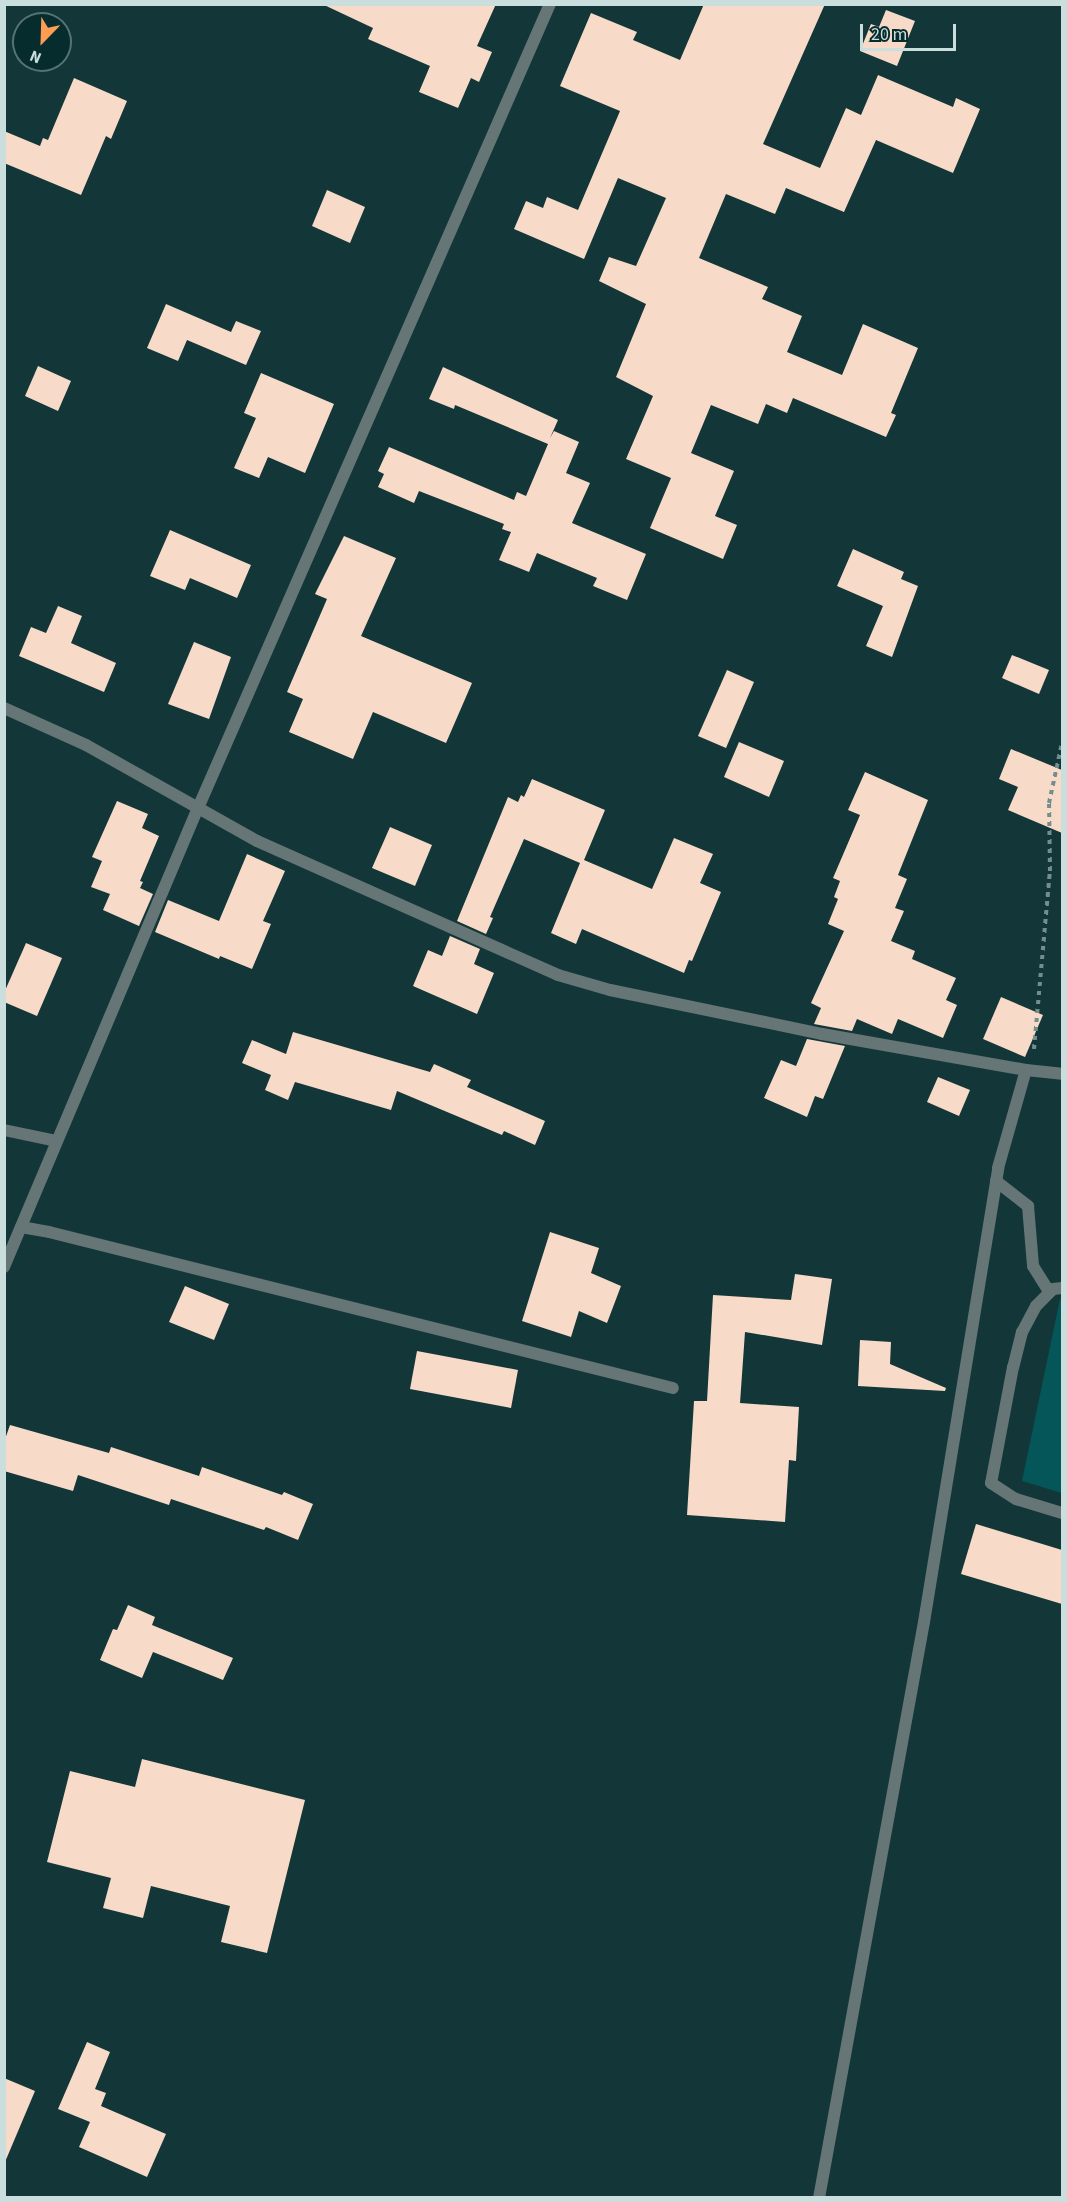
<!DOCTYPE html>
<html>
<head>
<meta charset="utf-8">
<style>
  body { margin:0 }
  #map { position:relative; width:1067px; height:2202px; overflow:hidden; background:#133738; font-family:"Source Sans 3",sans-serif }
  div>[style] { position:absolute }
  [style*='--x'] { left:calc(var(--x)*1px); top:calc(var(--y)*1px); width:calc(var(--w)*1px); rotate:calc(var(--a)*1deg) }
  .green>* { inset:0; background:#045659 }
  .building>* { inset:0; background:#f7dac7 }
  .path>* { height:4px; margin-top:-2px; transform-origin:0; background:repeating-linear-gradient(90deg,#738e8f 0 4.5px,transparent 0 9px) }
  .lane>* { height:12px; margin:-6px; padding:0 6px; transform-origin:6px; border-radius:6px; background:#667576 }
  .street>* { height:12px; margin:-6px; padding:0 6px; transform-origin:6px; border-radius:6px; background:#667576 }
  span { translate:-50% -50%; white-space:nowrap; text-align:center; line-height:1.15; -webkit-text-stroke:6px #072c2e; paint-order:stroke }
  .frame { position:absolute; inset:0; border:6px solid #cbdede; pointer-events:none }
  .north { position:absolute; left:12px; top:12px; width:60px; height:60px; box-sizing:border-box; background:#072c2e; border:2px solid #557374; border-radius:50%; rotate:203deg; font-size:16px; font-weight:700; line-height:24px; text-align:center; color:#cbdede }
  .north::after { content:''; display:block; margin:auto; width:21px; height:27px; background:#fc9d53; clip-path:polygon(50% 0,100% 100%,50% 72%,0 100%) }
  .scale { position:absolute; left:860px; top:24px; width:96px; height:27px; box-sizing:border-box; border:3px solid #cbdede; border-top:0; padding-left:8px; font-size:18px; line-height:21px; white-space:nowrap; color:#cbdede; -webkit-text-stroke:4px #072c2e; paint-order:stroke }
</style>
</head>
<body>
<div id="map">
  <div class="green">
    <div style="clip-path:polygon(1060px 1299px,1062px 1300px,1062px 1493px,1022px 1481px)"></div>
  </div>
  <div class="building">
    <div style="clip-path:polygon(322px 4px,496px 4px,477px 46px,492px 52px,479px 82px,471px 78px,458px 108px,419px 92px,430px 66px,368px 39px,373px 28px)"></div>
    <div style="clip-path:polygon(704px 4px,825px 4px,763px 144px,820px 168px,846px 108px,861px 115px,878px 75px,953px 107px,956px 98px,980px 109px,953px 173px,876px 140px,844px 212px,786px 188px,775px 214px,726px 194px,699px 258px,768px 287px,762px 299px,802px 316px,787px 352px,842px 375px,863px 324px,918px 348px,891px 413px,896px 415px,886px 437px,793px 398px,787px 413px,766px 404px,758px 424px,711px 405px,691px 453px,734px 471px,715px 516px,737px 525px,723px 559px,650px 528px,671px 478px,626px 459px,653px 396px,616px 377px,646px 304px,599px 281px,609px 257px,636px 266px,666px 198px,618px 178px,584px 259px,514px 229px,526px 201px,543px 208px,547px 197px,578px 210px,620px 111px,560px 86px,591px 13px,637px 32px,633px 40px,680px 60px)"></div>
    <div style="clip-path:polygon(886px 10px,915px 21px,897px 66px,860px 51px,871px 24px,879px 27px)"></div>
    <div style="clip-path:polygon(74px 78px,127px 101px,111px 139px,106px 136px,81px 195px,4px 163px,4px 131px,40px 146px,43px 138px,48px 140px)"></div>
    <div style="clip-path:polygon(327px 190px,365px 207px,350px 243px,312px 226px)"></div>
    <div style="clip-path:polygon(166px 304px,231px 332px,236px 321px,261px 331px,246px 365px,187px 340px,178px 361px,147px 348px)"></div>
    <div style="clip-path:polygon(38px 366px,71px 381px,58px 411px,25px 396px)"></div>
    <div style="clip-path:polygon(443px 367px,558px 420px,550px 438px,554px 431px,579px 442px,566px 473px,590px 483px,572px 523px,646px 554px,627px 600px,593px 586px,597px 578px,537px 553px,529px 572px,499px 560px,511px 532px,502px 529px,504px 524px,419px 491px,414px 503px,378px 487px,384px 474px,378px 471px,389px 447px,514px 500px,517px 492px,526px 496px,548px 444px,455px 405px,454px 409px,429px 399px)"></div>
    <div style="clip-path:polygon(261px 373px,334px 404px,305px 473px,268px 457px,259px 478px,234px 468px,256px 418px,244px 413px)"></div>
    <div style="clip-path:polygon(170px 530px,251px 565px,237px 598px,190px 578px,185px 590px,150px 576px)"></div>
    <div style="clip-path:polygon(344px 536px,396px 558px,361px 636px,472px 683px,446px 743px,373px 712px,353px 759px,289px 732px,303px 699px,287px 692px,327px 599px,315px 594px)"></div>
    <div style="clip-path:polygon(853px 549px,904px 572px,901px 579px,918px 586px,892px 657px,866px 646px,883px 606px,837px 586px)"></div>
    <div style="clip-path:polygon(58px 606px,82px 616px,71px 643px,116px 663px,104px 692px,19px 656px,31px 627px,46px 633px)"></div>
    <div style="clip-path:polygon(194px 642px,231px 657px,209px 719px,168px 704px)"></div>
    <div style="clip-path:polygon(1012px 655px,1049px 670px,1039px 694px,1002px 678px)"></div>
    <div style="clip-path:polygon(727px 670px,754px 682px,726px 748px,698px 736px)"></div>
    <div style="clip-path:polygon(739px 742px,784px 761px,769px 797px,724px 777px)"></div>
    <div style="clip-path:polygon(1011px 749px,1062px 770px,1062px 833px,1008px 810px,1018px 787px,999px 779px)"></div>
    <div style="clip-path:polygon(865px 772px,928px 800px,898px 875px,907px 879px,895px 908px,904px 911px,891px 941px,915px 951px,912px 959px,956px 978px,946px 1000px,957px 1005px,943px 1038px,898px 1019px,892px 1034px,857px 1019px,852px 1031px,814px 1024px,821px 1008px,811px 1003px,844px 931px,828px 924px,838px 899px,834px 897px,840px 881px,833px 878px,860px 815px,848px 810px)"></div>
    <div style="clip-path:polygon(532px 779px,605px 810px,584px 860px,652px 889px,674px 838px,713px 854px,700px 883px,721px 892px,692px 961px,689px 960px,684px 973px,582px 929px,576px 944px,551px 933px,580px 863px,524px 839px,490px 917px,493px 918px,486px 934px,457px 921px,508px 797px,518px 802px,521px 795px,524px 797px)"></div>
    <div style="clip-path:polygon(117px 801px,148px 814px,142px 828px,159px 836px,140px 881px,143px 882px,140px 888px,153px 894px,139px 926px,103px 910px,110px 894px,91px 887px,102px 861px,92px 857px)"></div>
    <div style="clip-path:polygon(390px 827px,432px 845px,415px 886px,372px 868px)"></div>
    <div style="clip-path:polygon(247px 854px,285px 871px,263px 921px,271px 924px,252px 969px,220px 956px,219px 959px,155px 932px,168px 900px,219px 921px)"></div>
    <div style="clip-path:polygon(450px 936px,480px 949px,474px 964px,494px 973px,477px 1014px,413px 986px,428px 950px,442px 956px)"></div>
    <div style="clip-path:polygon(26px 943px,62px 958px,37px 1016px,4px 1002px,4px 993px)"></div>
    <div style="clip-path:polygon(1001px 997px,1043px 1015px,1025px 1057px,983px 1039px)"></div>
    <div style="clip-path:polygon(293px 1032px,430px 1072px,434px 1064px,471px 1080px,467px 1087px,545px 1121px,535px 1145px,504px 1131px,502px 1135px,397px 1091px,391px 1110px,295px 1082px,288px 1100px,265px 1090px,271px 1075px,242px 1063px,252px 1040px,286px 1054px)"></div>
    <div style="clip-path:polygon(807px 1039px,845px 1046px,823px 1099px,815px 1096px,807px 1117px,764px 1098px,781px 1060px,796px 1066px)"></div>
    <div style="clip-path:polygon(938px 1077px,970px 1090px,959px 1116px,927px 1102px)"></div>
    <div style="clip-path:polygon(550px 1232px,599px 1248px,591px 1273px,621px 1286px,607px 1323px,579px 1311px,571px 1337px,522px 1321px)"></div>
    <div style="clip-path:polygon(795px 1274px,832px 1279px,822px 1345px,745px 1332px,740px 1403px,799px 1407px,796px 1461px,789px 1460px,785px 1522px,687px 1515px,694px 1401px,707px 1401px,713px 1295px,791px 1300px)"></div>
    <div style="clip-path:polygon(185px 1286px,229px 1304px,214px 1340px,169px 1322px)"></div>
    <div style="clip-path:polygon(860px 1340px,891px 1342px,890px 1364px,946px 1388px,945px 1391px,858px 1386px)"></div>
    <div style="clip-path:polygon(417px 1351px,518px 1370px,511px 1408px,410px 1389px)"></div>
    <div style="clip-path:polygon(10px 1425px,109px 1453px,111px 1447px,199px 1476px,202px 1467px,282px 1495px,284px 1492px,313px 1504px,298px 1540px,266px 1527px,264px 1530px,171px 1499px,169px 1505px,78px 1475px,73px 1491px,4px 1471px,4px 1442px)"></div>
    <div style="clip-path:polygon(976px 1524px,1062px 1550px,1062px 1604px,961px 1574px)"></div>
    <div style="clip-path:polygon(128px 1605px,155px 1617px,152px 1625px,233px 1658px,223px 1680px,153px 1652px,142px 1678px,100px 1660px,113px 1629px,117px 1630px)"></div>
    <div style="clip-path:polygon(142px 1759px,305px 1800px,267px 1953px,221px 1942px,230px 1906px,151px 1886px,143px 1918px,103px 1908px,111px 1878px,47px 1862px,70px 1771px,135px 1787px)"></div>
    <div style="clip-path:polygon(87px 2042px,110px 2052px,95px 2089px,106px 2093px,101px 2106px,166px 2134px,147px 2177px,79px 2147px,90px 2122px,58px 2109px)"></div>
    <div style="clip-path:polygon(4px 2078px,35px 2091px,5px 2162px,4px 2162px)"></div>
  </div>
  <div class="path">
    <div style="--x:1034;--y:1049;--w:179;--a:-84.9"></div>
    <div style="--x:1050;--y:871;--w:68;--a:-90.8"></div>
    <div style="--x:1049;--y:803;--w:61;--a:-77.8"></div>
  </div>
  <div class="lane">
    <div style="--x:996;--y:1181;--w:41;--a:38"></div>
    <div style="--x:1028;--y:1206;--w:60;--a:85.2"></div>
    <div style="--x:1033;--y:1266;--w:31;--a:58"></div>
    <div style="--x:21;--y:1227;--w:28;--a:10"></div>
    <div style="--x:49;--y:1232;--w:643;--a:14.04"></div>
    <div style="--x:1062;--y:1288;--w:9;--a:174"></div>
    <div style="--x:1053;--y:1289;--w:24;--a:135"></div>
    <div style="--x:1036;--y:1306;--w:30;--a:118"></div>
    <div style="--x:1022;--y:1332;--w:36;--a:104"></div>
    <div style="--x:1013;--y:1367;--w:118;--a:100.7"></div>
    <div style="--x:991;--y:1483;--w:30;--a:33"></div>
    <div style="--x:1016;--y:1499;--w:48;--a:16.9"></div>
  </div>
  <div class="street">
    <div style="--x:4;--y:708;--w:90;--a:24.3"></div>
    <div style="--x:86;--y:745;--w:196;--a:29.3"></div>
    <div style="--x:257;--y:841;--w:329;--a:24"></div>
    <div style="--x:558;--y:975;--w:54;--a:16.1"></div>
    <div style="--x:610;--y:990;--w:217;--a:11.7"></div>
    <div style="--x:822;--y:1034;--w:207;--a:10"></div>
    <div style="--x:1026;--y:1070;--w:36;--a:6"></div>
    <div style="--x:4;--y:1130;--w:53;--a:11.9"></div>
    <div style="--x:4;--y:1267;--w:498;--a:-67.1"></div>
    <div style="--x:198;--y:808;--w:878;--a:-66.36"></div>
    <div style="--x:819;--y:2198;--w:585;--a:-79.67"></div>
    <div style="--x:924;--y:1622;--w:460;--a:-80.7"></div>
    <div style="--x:998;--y:1168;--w:102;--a:-74.1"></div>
  </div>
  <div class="frame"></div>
  <div class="north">N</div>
  <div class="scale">20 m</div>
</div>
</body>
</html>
